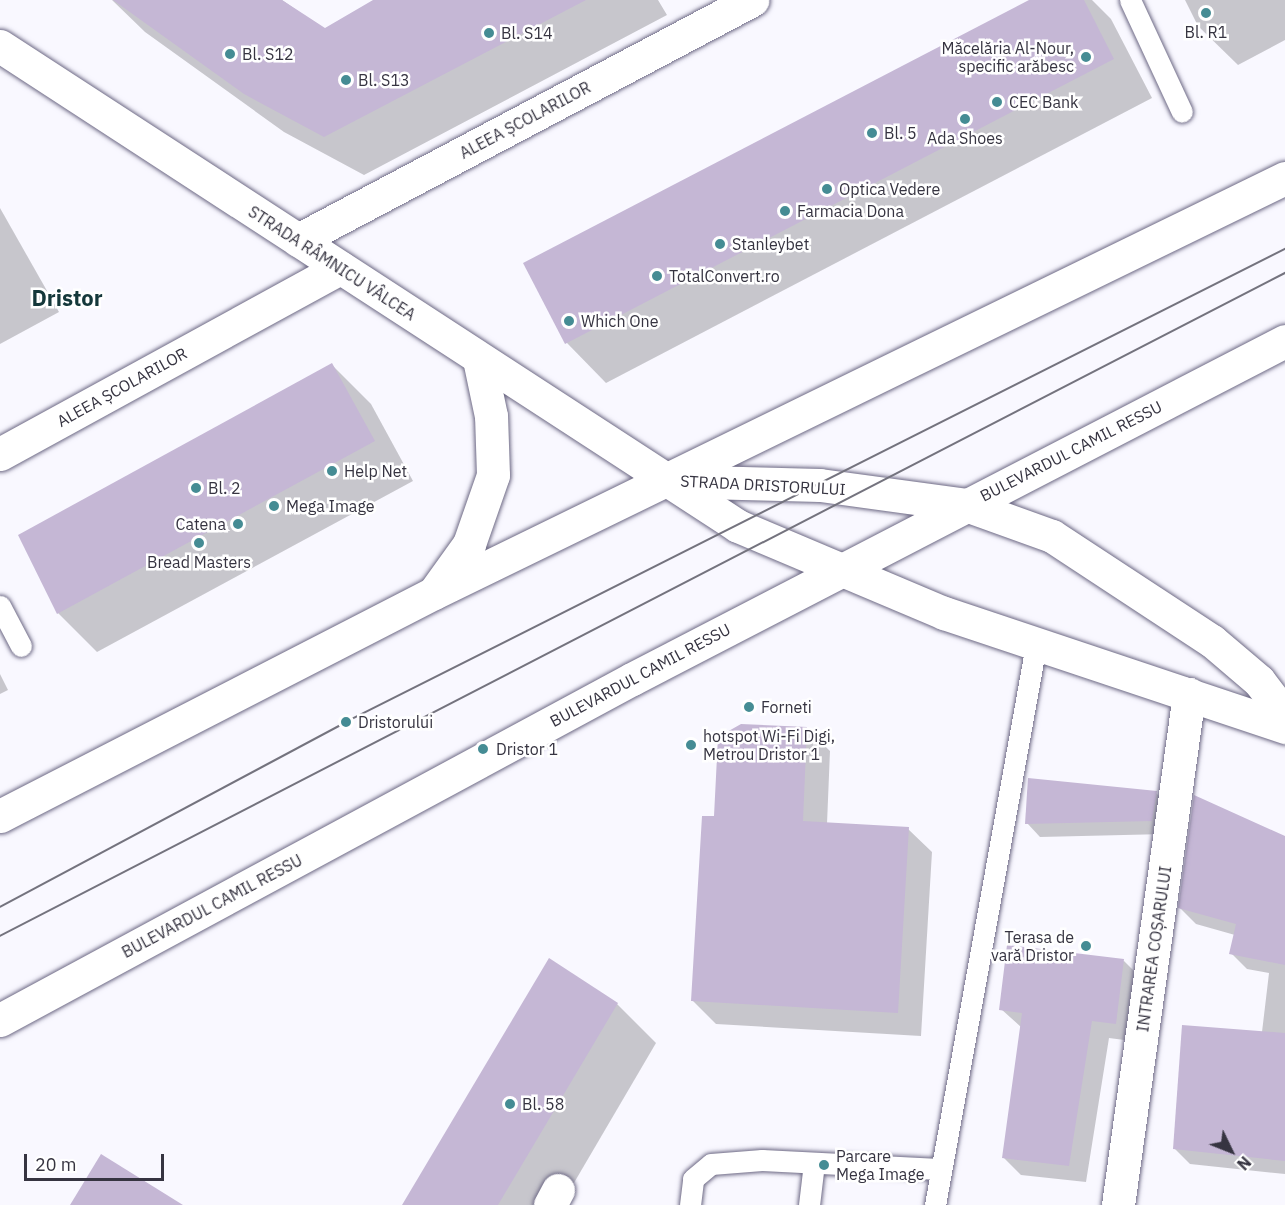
<!DOCTYPE html>
<html>
<head>
<meta charset="utf-8">
<style>
  body { margin:0 }
  #map { position:relative; width:1285px; height:1205px; overflow:hidden; background:#f9f8ff; font-family:"IBM Plex Sans",sans-serif }
  div>[style] { position:absolute }
  [style*='--x'] { left:calc(var(--x)*1px); top:calc(var(--y)*1px); width:calc(var(--w)*1px); rotate:calc(var(--a)*1deg) }
  .shadow>* { inset:0; background:#0003 }
  .building>* { inset:0; background:#c5b7d5 }
  .roads { filter:drop-shadow(0 0 2px #6d6985) drop-shadow(0 0 2px #6d6985) }
  .lane>* { height:21px; margin:-10.5px; padding:0 10.5px; transform-origin:10.5px; border-radius:10.5px; background:#fff }
  .street>* { height:33px; margin:-16.5px; padding:0 16.5px; transform-origin:16.5px; border-radius:16.5px; background:#fff }
  .secondary>* { height:33px; margin:-16.5px; padding:0 16.5px; transform-origin:16.5px; border-radius:16.5px; background:#fff }
  .primary>* { height:33px; margin:-16.5px; padding:0 16.5px; transform-origin:16.5px; border-radius:16.5px; background:#fff }
  .tram>* { height:1.5px; margin:-0.75px; padding:0 0.75px; transform-origin:0.75px; border-radius:0.75px; background:#74737e }
  .dots>* { width:16px; height:16px; translate:-50% -50%; box-sizing:border-box; border:3px solid #fff; border-radius:50% }
  span { translate:-50% -50%; white-space:nowrap; text-align:center; line-height:1.15; -webkit-text-stroke:5px #fff; paint-order:stroke }
  .poi-label { font-size:16px; color:#363441 }
  .left { translate:0 -50%; text-align:left }
  .right { translate:-100% -50%; text-align:right }
  .street-label { font-size:16px; color:#363441 }
  .district-label { font-size:22px; color:#15383b; font-weight:700 }
  .north { position:absolute; left:1201px; top:1121px; width:60px; height:60px; -webkit-text-stroke:4px #fff; paint-order:stroke; rotate:133deg; font-size:16px; font-weight:700; line-height:24px; text-align:center; color:#363441 }
  .north::after { content:''; display:block; margin:auto; width:21px; height:27px; background:#363441; clip-path:polygon(50% 0,100% 100%,50% 72%,0 100%) }
  .scale { position:absolute; left:24px; top:1154px; width:140px; height:27px; box-sizing:border-box; border:3px solid #363441; border-top:0; padding-left:8px; font-size:18px; line-height:21px; white-space:nowrap; color:#363441; -webkit-text-stroke:4px #fff; paint-order:stroke }
</style>
</head>
<body>
<div id="map">
  <div class="shadow">
    <div style="clip-path:polygon(112px 0,282px 0,325px 30px,377px 0,658px 0,667px 15px,364px 175px,284px 132px,145px 32px)"></div>
    <div style="clip-path:polygon(1033px 0,1092px 0,1111px 19px,1152px 98px,606px 383px,567px 343px,525px 264px)"></div>
    <div style="clip-path:polygon(1185px 0,1285px 0,1285px 40px,1238px 65px,1198px 26px)"></div>
    <div style="clip-path:polygon(0 208px,59px 312px,0 344px)"></div>
    <div style="clip-path:polygon(332px 365px,371px 404px,413px 481px,97px 652px,58px 613px)"></div>
    <div style="clip-path:polygon(0 674px,8px 690px,0 694px)"></div>
    <div style="clip-path:polygon(806px 728px,830px 751px,827px 824px,908px 829px,932px 852px,921px 1036px,716px 1024px,693px 1001px,715px 818px)"></div>
    <div style="clip-path:polygon(1156px 793px,1169px 806px,1166px 834px,1040px 837px,1027px 823px)"></div>
    <div style="clip-path:polygon(1285px 838px,1285px 1174px,1190px 1164px,1174px 1148px,1262px 1032px,1269px 973px,1247px 969px,1231px 953px,1235px 935px,1196px 924px,1180px 908px)"></div>
    <div style="clip-path:polygon(1124px 961px,1141px 978px,1132px 1041px,1109px 1038px,1086px 1182px,1021px 1175px,1004px 1158px,1021px 1027px,1001px 1009px)"></div>
    <div style="clip-path:polygon(617px 1004px,656px 1043px,561px 1205px,404px 1205px)"></div>
  </div>
  <div class="building">
    <div style="clip-path:polygon(113px 0,282px 0,325px 28px,373px 0,586px 0,324px 137px,244px 94px)"></div>
    <div style="clip-path:polygon(1029px 0,1084px 0,1114px 59px,565px 344px,523px 263px)"></div>
    <div style="clip-path:polygon(332px 363px,375px 441px,57px 614px,18px 535px)"></div>
    <div style="clip-path:polygon(741px 724px,807px 727px,803px 821px,909px 827px,898px 1013px,691px 1001px,702px 816px,714px 816px,718px 737px)"></div>
    <div style="clip-path:polygon(1028px 778px,1157px 791px,1152px 821px,1025px 824px)"></div>
    <div style="clip-path:polygon(1194px 795px,1285px 836px,1285px 965px,1229px 954px,1236px 924px,1178px 908px)"></div>
    <div style="clip-path:polygon(1007px 945px,1124px 959px,1116px 1024px,1092px 1021px,1069px 1166px,1002px 1158px,1022px 1013px,999px 1010px)"></div>
    <div style="clip-path:polygon(549px 958px,618px 1003px,498px 1205px,402px 1205px)"></div>
    <div style="clip-path:polygon(1182px 1025px,1285px 1033px,1285px 1161px,1173px 1149px)"></div>
    <div style="clip-path:polygon(101px 1154px,183px 1205px,70px 1205px)"></div>
  </div>
  <div class="roads">
    <div class="lane">
      <div style="--x:1130;--y:0;--w:123;--a:65.1"></div>
      <div style="--x:0;--y:606;--w:45;--a:62.3"></div>
      <div style="--x:690;--y:1205;--w:26;--a:-83"></div>
      <div style="--x:693;--y:1179;--w:23;--a:-40"></div>
      <div style="--x:711;--y:1164;--w:51;--a:-4.5"></div>
      <div style="--x:762;--y:1160;--w:177;--a:2.9"></div>
      <div style="--x:809;--y:1205;--w:42;--a:-83.2"></div>
      <div style="--x:935;--y:1205;--w:569;--a:-79.78"></div>
    </div>
    <div class="street">
      <div style="--x:298;--y:240;--w:514;--a:-27.86"></div>
      <div style="--x:0;--y:454;--w:388;--a:-28.7"></div>
      <div style="--x:550;--y:1205;--w:17;--a:-62"></div>
      <div style="--x:1118;--y:1205;--w:516;--a:-82.09"></div>
    </div>
    <div class="secondary">
      <div style="--x:0;--y:46;--w:880;--a:33.04"></div>
      <div style="--x:738;--y:526;--w:224;--a:22.9"></div>
      <div style="--x:944;--y:613;--w:360;--a:18.5"></div>
      <div style="--x:664;--y:481;--w:156;--a:1.5"></div>
      <div style="--x:820;--y:485;--w:147;--a:7.8"></div>
      <div style="--x:966;--y:505;--w:91;--a:19.8"></div>
      <div style="--x:1052;--y:536;--w:191;--a:33.3"></div>
      <div style="--x:1212;--y:641;--w:62;--a:40.4"></div>
      <div style="--x:1259;--y:681;--w:43;--a:52.6"></div>
    </div>
    <div class="primary">
      <div style="--x:436;--y:590;--w:57;--a:-54.3"></div>
      <div style="--x:469;--y:544;--w:73;--a:-70.8"></div>
      <div style="--x:493;--y:475;--w:59;--a:-91.9"></div>
      <div style="--x:491;--y:416;--w:58;--a:-101.9"></div>
      <div style="--x:0;--y:816;--w:488;--a:-27.2"></div>
      <div style="--x:434;--y:593;--w:947;--a:-26"></div>
      <div style="--x:0;--y:1020;--w:718;--a:-28.35"></div>
      <div style="--x:632;--y:679;--w:735;--a:-27.37"></div>
    </div>
  </div>
  <div class="tram">
    <div style="--x:0;--y:907;--w:392;--a:-28.1"></div>
    <div style="--x:346;--y:722;--w:1051;--a:-26.74"></div>
    <div style="--x:0;--y:936;--w:1446;--a:-27.29"></div>
  </div>
  <div class="dots">
    <div style="left:1206px;top:13px;background:#458c94"></div>
    <div style="left:489px;top:33px;background:#458c94"></div>
    <div style="left:230px;top:54px;background:#458c94"></div>
    <div style="left:1086px;top:57px;background:#458c94"></div>
    <div style="left:346px;top:80px;background:#458c94"></div>
    <div style="left:997px;top:102px;background:#458c94"></div>
    <div style="left:965px;top:119px;background:#458c94"></div>
    <div style="left:872px;top:133px;background:#458c94"></div>
    <div style="left:827px;top:189px;background:#458c94"></div>
    <div style="left:785px;top:211px;background:#458c94"></div>
    <div style="left:720px;top:244px;background:#458c94"></div>
    <div style="left:657px;top:276px;background:#458c94"></div>
    <div style="left:569px;top:321px;background:#458c94"></div>
    <div style="left:332px;top:471px;background:#458c94"></div>
    <div style="left:196px;top:488px;background:#458c94"></div>
    <div style="left:274px;top:506px;background:#458c94"></div>
    <div style="left:238px;top:524px;background:#458c94"></div>
    <div style="left:199px;top:543px;background:#458c94"></div>
    <div style="left:749px;top:707px;background:#458c94"></div>
    <div style="left:346px;top:722px;background:#458c94"></div>
    <div style="left:691px;top:745px;background:#458c94"></div>
    <div style="left:483px;top:749px;background:#458c94"></div>
    <div style="left:1086px;top:946px;background:#458c94"></div>
    <div style="left:510px;top:1104px;background:#458c94"></div>
    <div style="left:824px;top:1165px;background:#458c94"></div>
  </div>
  <div class="poi-label">
    <span style="left:1206px;top:32px">Bl. R1</span>
    <span class="left" style="left:501px;top:33px">Bl. S14</span>
    <span class="right" style="left:1074px;top:57px">Măcelăria Al-Nour,<br>specific arăbesc</span>
    <span class="left" style="left:242px;top:54px">Bl. S12</span>
    <span class="left" style="left:358px;top:80px">Bl. S13</span>
    <span class="left" style="left:1009px;top:102px">CEC Bank</span>
    <span class="left" style="left:884px;top:133px">Bl. 5</span>
    <span style="left:965px;top:138px">Ada Shoes</span>
    <span class="left" style="left:839px;top:189px">Optica Vedere</span>
    <span class="left" style="left:797px;top:211px">Farmacia Dona</span>
    <span class="left" style="left:732px;top:244px">Stanleybet</span>
    <span class="left" style="left:669px;top:276px">TotalConvert.ro</span>
    <span class="left" style="left:581px;top:321px">Which One</span>
    <span class="left" style="left:344px;top:471px">Help Net</span>
    <span class="left" style="left:208px;top:488px">Bl. 2</span>
    <span class="left" style="left:286px;top:506px">Mega Image</span>
    <span class="right" style="left:226px;top:524px">Catena</span>
    <span style="left:199px;top:562px">Bread Masters</span>
    <span class="left" style="left:761px;top:707px">Forneti</span>
    <span class="left" style="left:358px;top:722px">Dristorului</span>
    <span class="left" style="left:703px;top:745px">hotspot Wi-Fi Digi,<br>Metrou Dristor 1</span>
    <span class="left" style="left:496px;top:749px">Dristor 1</span>
    <span class="right" style="left:1074px;top:946px">Terasa de<br>vară Dristor</span>
    <span class="left" style="left:522px;top:1104px">Bl. 58</span>
    <span class="left" style="left:836px;top:1165px">Parcare<br>Mega Image</span>
  </div>
  <div class="street-label">
    <span style="left:525px;top:120px;rotate:-28deg">ALEEA ȘCOLARILOR</span>
    <span style="left:332px;top:263px;rotate:33deg">STRADA RÂMNICU VÂLCEA</span>
    <span style="left:122px;top:387px;rotate:-29deg">ALEEA ȘCOLARILOR</span>
    <span style="left:1071px;top:451px;rotate:-27deg">BULEVARDUL CAMIL RESSU</span>
    <span style="left:763px;top:485px;rotate:3deg">STRADA DRISTORULUI</span>
    <span style="left:640px;top:675px;rotate:-28deg">BULEVARDUL CAMIL RESSU</span>
    <span style="left:212px;top:906px;rotate:-28deg">BULEVARDUL CAMIL RESSU</span>
    <span style="left:1154px;top:949px;rotate:-82deg">INTRAREA COȘARULUI</span>
  </div>
  <div class="district-label">
    <span style="left:67px;top:298px">Dristor</span>
  </div>
  <div class="north">N</div>
  <div class="scale">20 m</div>
</div>
</body>
</html>
